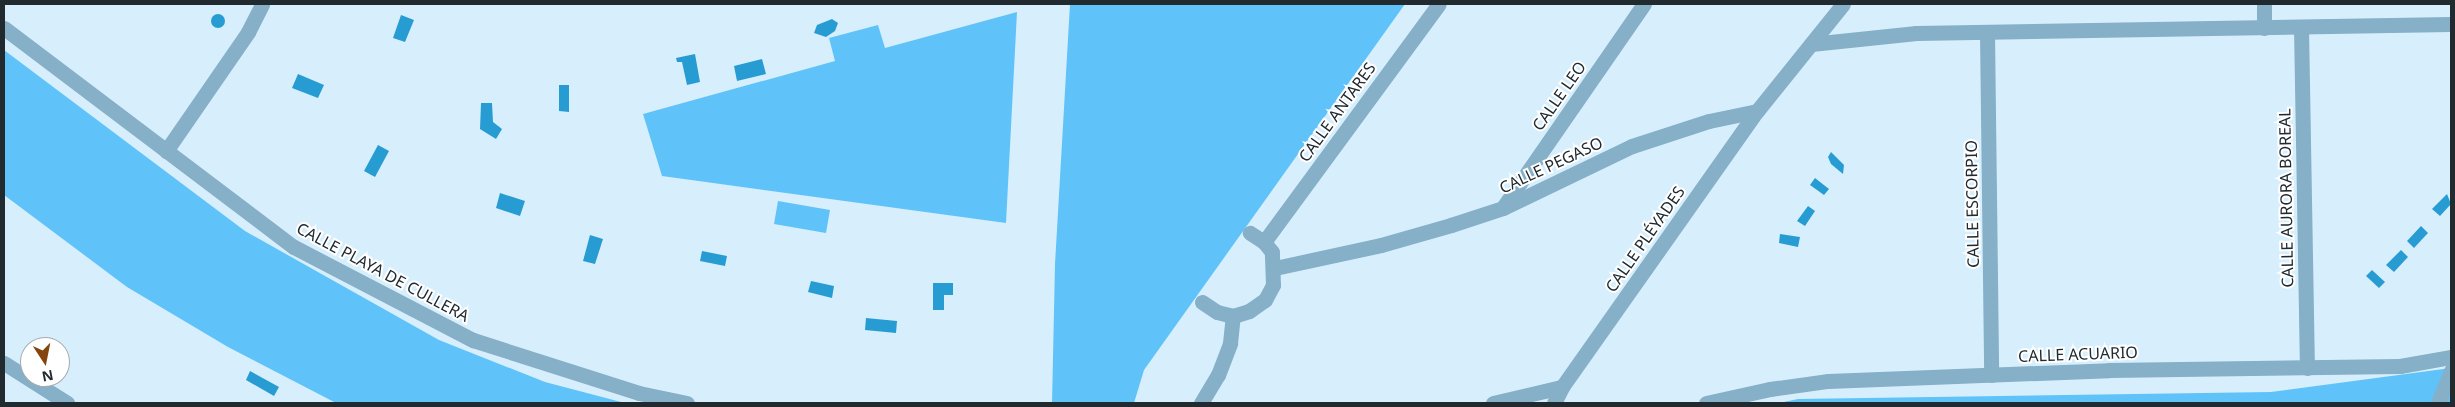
<!DOCTYPE html>
<html>
<head>
<meta charset="utf-8">
<style>
  body { margin:0 }
  #map { position:relative; width:2455px; height:407px; overflow:hidden; background:#d7effd; font-family:"Noto Sans",sans-serif }
  div>[style] { position:absolute }
  [style*='--x'] { left:calc(var(--x)*1px); top:calc(var(--y)*1px); width:calc(var(--w)*1px); rotate:calc(var(--a)*1deg) }
  .green>* { inset:0; background:#5fc3f9 }
  .water>* { inset:0; background:#279cd3 }
  .round { border-radius:50% }
  .minor>* { height:15px; margin:-7.5px; padding:0 7.5px; transform-origin:7.5px; border-radius:7.5px; background:#86afc8 }
  span { translate:-50% -50%; white-space:nowrap; text-align:center; line-height:1.15; -webkit-text-stroke:4px #fff; paint-order:stroke }
  .street-label { font-size:16px; color:#212a2f }
  .frame { position:absolute; inset:0; border:5px solid #212a2f; pointer-events:none }
  .north { position:absolute; left:20px; top:337px; width:50px; height:50px; box-sizing:border-box; background:#fff; border:1px solid #a6aaac; border-radius:50%; rotate:169deg; font-size:14px; font-weight:700; line-height:20px; text-align:center; color:#212a2f }
  .north::after { content:''; display:block; margin:auto; width:18px; height:22px; background:#84440b; clip-path:polygon(50% 0,100% 100%,50% 72%,0 100%) }
</style>
</head>
<body>
<div id="map">
  <div class="green">
    <div style="clip-path:polygon(1070px 4px,1405px 4px,1144px 370px,1134px 403px,1052px 403px,1055px 264px)"></div>
    <div style="clip-path:polygon(1017px 12px,1006px 223px,662px 176px,643px 114px,835px 61px,829px 38px,878px 25px,885px 48px)"></div>
    <div style="clip-path:polygon(4px 50px,245px 231px,439px 340px,545px 382px,625px 403px,336px 403px,228px 347px,127px 287px,4px 195px)"></div>
    <div style="clip-path:polygon(778px 201px,830px 210px,826px 233px,774px 224px)"></div>
    <div style="clip-path:polygon(2451px 368px,2451px 403px,1779px 403px,1798px 399px,2271px 392px)"></div>
  </div>
  <div class="water">
    <div class="round" style="left:211px;top:14px;width:14px;height:14px"></div>
    <div style="clip-path:polygon(401px 15px,414px 20px,405px 42px,393px 38px)"></div>
    <div style="clip-path:polygon(832px 19px,838px 23px,835px 31px,826px 37px,814px 33px,817px 25px)"></div>
    <div style="clip-path:polygon(695px 54px,700px 82px,687px 85px,682px 62px,677px 62px,676px 58px)"></div>
    <div style="clip-path:polygon(762px 59px,766px 74px,737px 81px,734px 66px)"></div>
    <div style="clip-path:polygon(298px 74px,324px 85px,318px 98px,292px 88px)"></div>
    <div style="clip-path:polygon(559px 85px,569px 85px,569px 112px,559px 111px)"></div>
    <div style="clip-path:polygon(481px 103px,492px 103px,493px 122px,502px 129px,496px 139px,480px 129px)"></div>
    <div style="clip-path:polygon(378px 145px,389px 151px,375px 177px,364px 171px)"></div>
    <div style="clip-path:polygon(1831px 152px,1844px 165px,1843px 174px,1831px 164px,1828px 157px)"></div>
    <div style="clip-path:polygon(1815px 178px,1829px 189px,1824px 195px,1810px 185px)"></div>
    <div style="clip-path:polygon(500px 193px,525px 201px,520px 216px,496px 208px)"></div>
    <div style="clip-path:polygon(2447px 194px,2451px 204px,2440px 216px,2432px 209px)"></div>
    <div style="clip-path:polygon(1808px 206px,1815px 211px,1805px 226px,1797px 221px)"></div>
    <div style="clip-path:polygon(2421px 226px,2428px 233px,2414px 248px,2407px 241px)"></div>
    <div style="clip-path:polygon(1780px 234px,1800px 237px,1798px 247px,1779px 243px)"></div>
    <div style="clip-path:polygon(590px 235px,603px 239px,595px 264px,583px 261px)"></div>
    <div style="clip-path:polygon(2401px 250px,2408px 257px,2394px 272px,2386px 265px)"></div>
    <div style="clip-path:polygon(702px 251px,727px 256px,725px 266px,700px 261px)"></div>
    <div style="clip-path:polygon(2372px 270px,2385px 282px,2379px 288px,2366px 276px)"></div>
    <div style="clip-path:polygon(811px 281px,834px 286px,832px 298px,808px 292px)"></div>
    <div style="clip-path:polygon(933px 283px,953px 283px,953px 295px,944px 295px,944px 310px,933px 310px)"></div>
    <div style="clip-path:polygon(866px 318px,897px 321px,896px 333px,865px 330px)"></div>
    <div style="clip-path:polygon(250px 371px,279px 387px,274px 396px,246px 380px)"></div>
  </div>
  <div class="minor">
    <div style="--x:2264;--y:4;--w:24;--a:90"></div>
    <div style="--x:2301;--y:27;--w:341;--a:89"></div>
    <div style="--x:4;--y:28;--w:363;--a:37.1"></div>
    <div style="--x:294;--y:247;--w:202;--a:27.5"></div>
    <div style="--x:473;--y:340;--w:174;--a:17.7"></div>
    <div style="--x:639;--y:393;--w:49;--a:11.8"></div>
    <div style="--x:1987;--y:32;--w:343;--a:89.3"></div>
    <div style="--x:1811;--y:44;--w:106;--a:-6"></div>
    <div style="--x:1916;--y:33;--w:535;--a:-0.96"></div>
    <div style="--x:166;--y:151;--w:145;--a:-55.4"></div>
    <div style="--x:248;--y:32;--w:31;--a:-63"></div>
    <div style="--x:1504;--y:206;--w:246;--a:-55.3"></div>
    <div style="--x:1264;--y:242;--w:295;--a:-53.7"></div>
    <div style="--x:1275;--y:268;--w:108;--a:-12.2"></div>
    <div style="--x:1381;--y:245;--w:73;--a:-15.9"></div>
    <div style="--x:1451;--y:225;--w:55;--a:-18.1"></div>
    <div style="--x:1503;--y:208;--w:143;--a:-25.7"></div>
    <div style="--x:1632;--y:146;--w:81;--a:-18"></div>
    <div style="--x:1709;--y:121;--w:49;--a:-11.8"></div>
    <div style="--x:1757;--y:111;--w:137;--a:-51.2"></div>
    <div style="--x:1202;--y:302;--w:18;--a:34"></div>
    <div style="--x:1217;--y:312;--w:16;--a:14"></div>
    <div style="--x:1233;--y:316;--w:17;--a:-17"></div>
    <div style="--x:1249;--y:311;--w:19;--a:-35"></div>
    <div style="--x:1265;--y:300;--w:17;--a:-62"></div>
    <div style="--x:1273;--y:285;--w:33;--a:-92"></div>
    <div style="--x:1272;--y:252;--w:13;--a:-129"></div>
    <div style="--x:1264;--y:242;--w:17;--a:-147"></div>
    <div style="--x:4;--y:363;--w:75;--a:32.4"></div>
    <div style="--x:1201;--y:403;--w:33;--a:-59"></div>
    <div style="--x:1218;--y:375;--w:34;--a:-69"></div>
    <div style="--x:1230;--y:343;--w:27;--a:-84"></div>
    <div style="--x:1493;--y:403;--w:71;--a:-13.1"></div>
    <div style="--x:1554;--y:403;--w:18;--a:-63"></div>
    <div style="--x:1562;--y:387;--w:338;--a:-54.8"></div>
    <div style="--x:1706;--y:403;--w:66;--a:-12.3"></div>
    <div style="--x:1770;--y:389;--w:59;--a:-7.9"></div>
    <div style="--x:1828;--y:381;--w:281;--a:-2.2"></div>
    <div style="--x:2109;--y:370;--w:291;--a:-0.8"></div>
    <div style="--x:2400;--y:366;--w:52;--a:-10"></div>
    <div style="--x:2438;--y:403;--w:35;--a:-68"></div>
  </div>
  <div class="street-label">
    <span style="left:1559px;top:96px;rotate:-55deg">CALLE LEO</span>
    <span style="left:1337px;top:112px;rotate:-54deg">CALLE ANTARES</span>
    <span style="left:1551px;top:165px;rotate:-25deg">CALLE PEGASO</span>
    <span style="left:2286px;top:198px;rotate:-91deg">CALLE AURORA BOREAL</span>
    <span style="left:1972px;top:204px;rotate:-91deg">CALLE ESCORPIO</span>
    <span style="left:1645px;top:239px;rotate:-55deg">CALLE PLÉYADES</span>
    <span style="left:383px;top:272px;rotate:28deg">CALLE PLAYA DE CULLERA</span>
    <span style="left:2078px;top:354px;rotate:-2deg">CALLE ACUARIO</span>
  </div>
  <div class="frame"></div>
  <div class="north">N</div>
</div>
</body>
</html>
